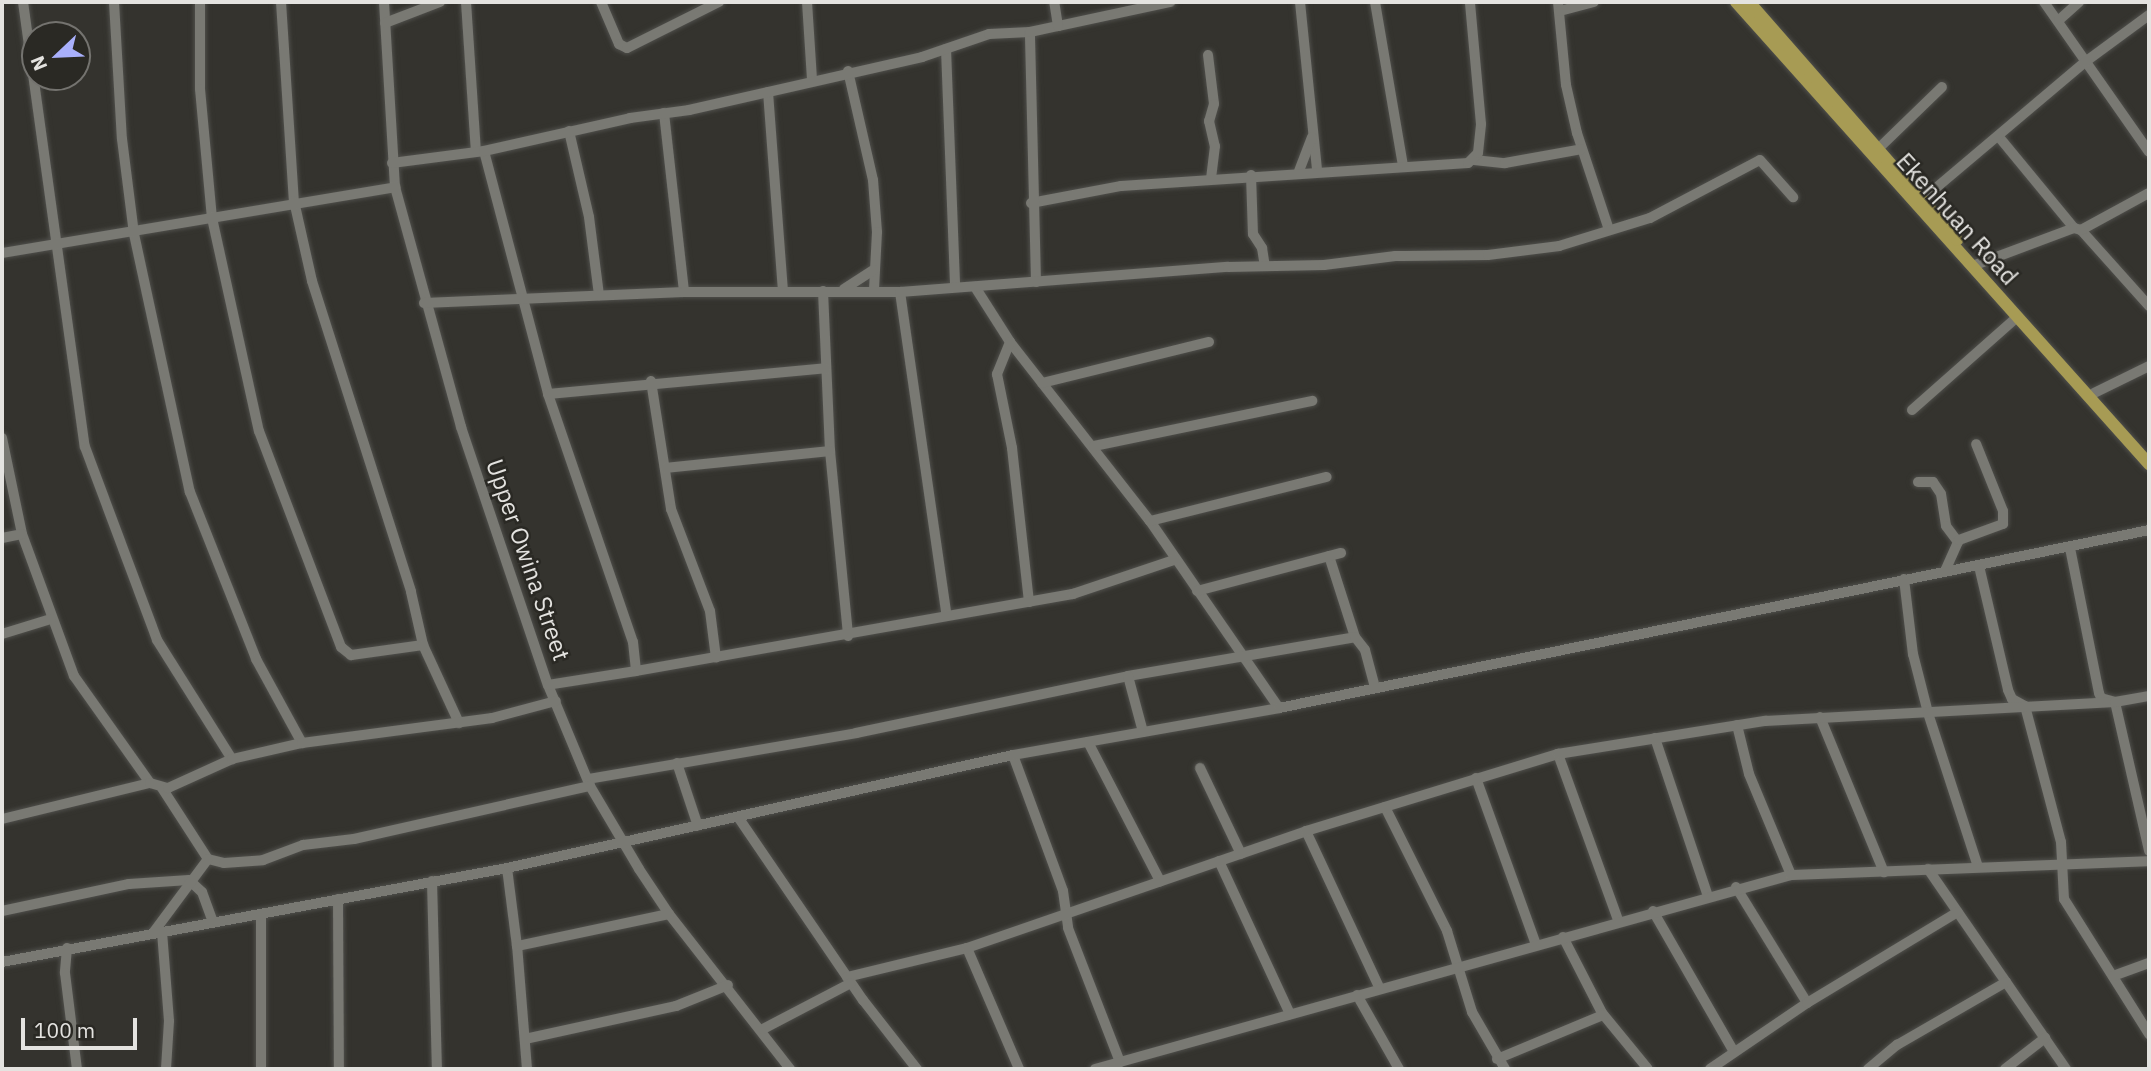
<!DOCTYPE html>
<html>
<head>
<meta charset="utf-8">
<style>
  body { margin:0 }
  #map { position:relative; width:2151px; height:1071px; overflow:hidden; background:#34332e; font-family:"IBM Plex Sans",sans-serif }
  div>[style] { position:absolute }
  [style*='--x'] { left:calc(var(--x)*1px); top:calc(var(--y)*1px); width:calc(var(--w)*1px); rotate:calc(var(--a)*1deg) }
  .roads { filter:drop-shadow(0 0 2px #4f4f4b) drop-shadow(0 0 2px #4f4f4b) }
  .minor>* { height:10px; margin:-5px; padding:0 5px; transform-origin:5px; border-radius:5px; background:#797973 }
  .major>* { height:12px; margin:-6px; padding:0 6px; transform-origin:6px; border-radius:6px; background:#a79b54 }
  span { translate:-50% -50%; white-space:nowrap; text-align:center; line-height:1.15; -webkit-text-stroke:5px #2a2924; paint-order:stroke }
  .street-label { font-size:24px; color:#e4e3e0 }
  .frame { position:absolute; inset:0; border:4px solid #e4e3e0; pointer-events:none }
  .north { position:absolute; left:21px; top:21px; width:70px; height:70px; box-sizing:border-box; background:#2a2924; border:2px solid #74736f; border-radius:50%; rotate:247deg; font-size:19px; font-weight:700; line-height:28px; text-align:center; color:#e4e3e0 }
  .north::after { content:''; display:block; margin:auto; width:24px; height:32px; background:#a9b0fc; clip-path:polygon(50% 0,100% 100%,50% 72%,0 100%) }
  .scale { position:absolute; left:21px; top:1018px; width:116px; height:32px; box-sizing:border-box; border:4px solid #e4e3e0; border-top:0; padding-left:9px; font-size:21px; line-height:24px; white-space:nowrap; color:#e4e3e0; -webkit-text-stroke:5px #2a2924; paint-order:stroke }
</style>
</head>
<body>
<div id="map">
  <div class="roads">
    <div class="minor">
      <div style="--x:23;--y:2;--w:449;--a:82.1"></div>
      <div style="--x:85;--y:447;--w:206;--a:69.5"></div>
      <div style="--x:157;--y:640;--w:141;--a:57.8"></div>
      <div style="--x:114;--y:2;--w:137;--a:86.7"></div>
      <div style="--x:122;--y:139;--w:96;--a:82.8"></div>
      <div style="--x:134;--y:234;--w:264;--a:77.8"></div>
      <div style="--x:190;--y:492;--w:180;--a:68.4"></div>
      <div style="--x:256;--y:659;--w:96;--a:61.3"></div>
      <div style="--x:200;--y:2;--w:87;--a:90"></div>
      <div style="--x:200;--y:89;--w:130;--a:84.7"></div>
      <div style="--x:212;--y:218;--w:218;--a:77.6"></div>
      <div style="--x:259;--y:431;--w:231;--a:69.2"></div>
      <div style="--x:341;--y:647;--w:13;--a:39"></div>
      <div style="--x:351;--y:655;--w:73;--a:-7.9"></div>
      <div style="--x:281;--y:2;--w:199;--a:86.3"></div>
      <div style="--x:294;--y:201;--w:82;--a:77.3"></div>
      <div style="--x:312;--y:281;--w:326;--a:72.3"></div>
      <div style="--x:411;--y:592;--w:54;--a:77.2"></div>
      <div style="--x:423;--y:645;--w:86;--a:65.2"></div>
      <div style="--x:384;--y:2;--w:185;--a:86.6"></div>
      <div style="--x:395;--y:187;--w:249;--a:74.6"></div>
      <div style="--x:461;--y:427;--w:272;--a:71.4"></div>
      <div style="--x:548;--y:685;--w:109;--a:67.4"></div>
      <div style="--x:590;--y:786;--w:96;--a:59.4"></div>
      <div style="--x:639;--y:869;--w:54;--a:56.3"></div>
      <div style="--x:669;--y:914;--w:197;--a:52"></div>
      <div style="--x:466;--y:2;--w:150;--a:86.2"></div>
      <div style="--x:601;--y:2;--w:46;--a:66.8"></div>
      <div style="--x:619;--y:44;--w:9;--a:27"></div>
      <div style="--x:627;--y:48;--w:103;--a:-26.6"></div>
      <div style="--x:807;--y:2;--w:77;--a:86.3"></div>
      <div style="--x:1300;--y:2;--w:169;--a:84.2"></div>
      <div style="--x:1375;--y:2;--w:166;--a:80.3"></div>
      <div style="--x:1558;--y:2;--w:83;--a:84.5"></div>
      <div style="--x:1566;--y:85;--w:49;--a:77.1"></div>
      <div style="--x:1577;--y:133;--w:102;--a:71.7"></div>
      <div style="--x:2044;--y:2;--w:183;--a:55"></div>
      <div style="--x:1560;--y:11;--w:35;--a:-15"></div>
      <div style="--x:2059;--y:20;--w:27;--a:-42"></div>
      <div style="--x:385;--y:23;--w:59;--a:-20.9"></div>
      <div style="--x:1058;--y:26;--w:115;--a:-12.1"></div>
      <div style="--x:946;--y:49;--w:237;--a:87.8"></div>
      <div style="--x:1208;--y:55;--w:49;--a:83"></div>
      <div style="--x:1214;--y:104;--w:18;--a:106"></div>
      <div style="--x:1209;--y:121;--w:26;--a:77"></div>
      <div style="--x:1215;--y:146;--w:32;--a:97"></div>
      <div style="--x:848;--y:71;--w:112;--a:77.1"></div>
      <div style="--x:873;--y:180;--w:52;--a:85.6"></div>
      <div style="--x:877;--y:232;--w:57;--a:93"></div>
      <div style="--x:768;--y:92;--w:200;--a:85.7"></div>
      <div style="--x:664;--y:113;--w:180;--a:83.6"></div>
      <div style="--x:569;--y:131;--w:88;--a:76.9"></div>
      <div style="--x:589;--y:217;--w:79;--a:82.7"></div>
      <div style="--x:1999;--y:137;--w:118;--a:50.5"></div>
      <div style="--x:1878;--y:149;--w:89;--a:-44.1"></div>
      <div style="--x:484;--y:151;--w:251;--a:75.2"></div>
      <div style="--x:548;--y:394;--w:262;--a:71.1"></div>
      <div style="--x:633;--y:642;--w:29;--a:84"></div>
      <div style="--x:636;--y:671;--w:89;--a:171"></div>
      <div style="--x:1474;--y:160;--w:31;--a:6"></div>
      <div style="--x:1505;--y:163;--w:78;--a:-10.3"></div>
      <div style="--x:392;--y:163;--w:93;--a:-7.4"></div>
      <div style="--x:484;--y:151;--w:150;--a:-12.7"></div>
      <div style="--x:630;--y:118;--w:60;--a:-7.7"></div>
      <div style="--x:689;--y:110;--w:239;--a:-12.8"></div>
      <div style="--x:922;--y:57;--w:71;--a:-18.9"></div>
      <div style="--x:989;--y:34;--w:41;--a:-2.8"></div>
      <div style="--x:1299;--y:171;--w:36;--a:-69"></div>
      <div style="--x:1251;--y:175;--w:59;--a:88.1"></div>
      <div style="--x:1253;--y:234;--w:17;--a:57"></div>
      <div style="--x:1262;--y:248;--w:18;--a:81"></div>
      <div style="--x:1924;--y:198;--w:211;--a:-40.2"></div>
      <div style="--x:2085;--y:62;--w:79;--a:-36.3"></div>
      <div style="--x:1031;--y:203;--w:92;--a:-10.7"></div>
      <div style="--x:1121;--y:186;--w:348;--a:-3.8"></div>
      <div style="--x:1468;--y:163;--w:14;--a:-45"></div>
      <div style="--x:1478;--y:153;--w:29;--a:-84"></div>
      <div style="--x:1481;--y:124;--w:122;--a:-95.2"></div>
      <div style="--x:2081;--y:230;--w:102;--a:48.2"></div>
      <div style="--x:2;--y:253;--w:399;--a:-9.5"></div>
      <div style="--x:1975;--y:265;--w:106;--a:-20.5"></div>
      <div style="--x:2074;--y:228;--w:7;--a:16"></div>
      <div style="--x:2081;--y:230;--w:77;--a:-28.6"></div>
      <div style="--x:1036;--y:282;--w:250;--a:-91.4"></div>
      <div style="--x:1030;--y:32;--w:29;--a:-12"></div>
      <div style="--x:1058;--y:26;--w:24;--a:-99"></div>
      <div style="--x:975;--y:287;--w:65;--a:57.5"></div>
      <div style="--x:1010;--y:342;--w:227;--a:52"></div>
      <div style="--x:1150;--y:521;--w:227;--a:55.4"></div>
      <div style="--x:844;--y:289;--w:35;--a:-33"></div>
      <div style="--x:823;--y:291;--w:160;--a:87.5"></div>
      <div style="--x:830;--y:451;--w:186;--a:84.4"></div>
      <div style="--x:900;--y:292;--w:324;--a:81.8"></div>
      <div style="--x:424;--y:303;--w:260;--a:-2.4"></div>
      <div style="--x:684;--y:292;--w:216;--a:0"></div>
      <div style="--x:900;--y:292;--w:329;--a:-4.4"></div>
      <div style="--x:1228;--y:267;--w:96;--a:-1.2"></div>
      <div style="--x:1324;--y:265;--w:72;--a:-7.2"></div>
      <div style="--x:1395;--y:256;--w:93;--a:-0.6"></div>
      <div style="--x:1488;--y:255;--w:72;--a:-7.2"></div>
      <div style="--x:1559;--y:246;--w:95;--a:-17.1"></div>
      <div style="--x:1650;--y:218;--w:124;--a:-27.8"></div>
      <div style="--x:1760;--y:160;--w:50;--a:48.3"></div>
      <div style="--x:1010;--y:342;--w:35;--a:112"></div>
      <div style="--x:997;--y:374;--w:76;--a:78.5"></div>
      <div style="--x:1012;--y:448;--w:155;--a:83.7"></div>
      <div style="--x:651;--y:381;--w:130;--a:81.1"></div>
      <div style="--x:671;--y:509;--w:109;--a:69.1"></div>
      <div style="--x:710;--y:611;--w:47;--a:82.7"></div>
      <div style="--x:1042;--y:383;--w:172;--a:-13.8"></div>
      <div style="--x:2094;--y:393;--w:61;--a:-26.1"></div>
      <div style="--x:548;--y:394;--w:279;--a:-5.3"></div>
      <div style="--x:1912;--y:410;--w:140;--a:-41.5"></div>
      <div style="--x:2;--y:438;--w:98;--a:78.2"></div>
      <div style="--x:22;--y:534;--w:151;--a:69.9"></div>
      <div style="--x:74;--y:676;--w:131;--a:54.6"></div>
      <div style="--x:1094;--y:446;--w:223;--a:-11.7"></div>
      <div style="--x:665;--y:468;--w:166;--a:-5.9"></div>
      <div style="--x:1918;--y:482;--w:15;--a:0"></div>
      <div style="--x:1933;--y:482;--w:14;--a:56"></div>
      <div style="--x:1941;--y:494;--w:32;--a:81"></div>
      <div style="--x:1946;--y:526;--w:20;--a:53"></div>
      <div style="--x:1150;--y:521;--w:182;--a:-14"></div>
      <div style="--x:2;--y:538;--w:20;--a:-11"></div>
      <div style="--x:2070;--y:548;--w:148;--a:78.7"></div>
      <div style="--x:2099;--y:693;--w:5;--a:68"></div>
      <div style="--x:2101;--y:698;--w:15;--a:16"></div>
      <div style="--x:2115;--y:702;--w:153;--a:77.1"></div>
      <div style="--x:1329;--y:556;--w:85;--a:72.2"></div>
      <div style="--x:1979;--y:566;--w:127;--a:76.8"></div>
      <div style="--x:2008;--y:690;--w:10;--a:66"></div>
      <div style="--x:2012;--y:699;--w:15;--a:28"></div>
      <div style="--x:2025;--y:706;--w:141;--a:75.2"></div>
      <div style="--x:2061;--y:842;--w:57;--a:87"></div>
      <div style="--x:2064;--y:899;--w:160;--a:57.8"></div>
      <div style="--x:1945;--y:571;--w:34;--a:-66"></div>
      <div style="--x:1959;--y:540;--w:47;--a:-20"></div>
      <div style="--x:2003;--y:524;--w:13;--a:-90"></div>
      <div style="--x:2003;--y:511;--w:72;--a:-111.9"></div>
      <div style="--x:1904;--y:579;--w:76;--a:83.2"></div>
      <div style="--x:1913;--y:654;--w:61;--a:75.7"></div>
      <div style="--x:1928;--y:713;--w:162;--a:72"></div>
      <div style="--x:1197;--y:591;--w:149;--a:-14.8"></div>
      <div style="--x:2;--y:634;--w:51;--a:-17"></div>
      <div style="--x:636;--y:671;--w:444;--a:-10"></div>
      <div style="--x:1073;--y:594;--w:107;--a:-18.6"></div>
      <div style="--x:1128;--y:676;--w:230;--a:-9.7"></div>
      <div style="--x:1355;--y:637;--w:16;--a:52"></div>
      <div style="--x:1365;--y:650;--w:39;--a:75"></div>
      <div style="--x:1820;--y:717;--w:168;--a:67.6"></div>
      <div style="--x:1737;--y:725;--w:50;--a:76.2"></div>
      <div style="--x:1749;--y:774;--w:109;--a:67.4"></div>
      <div style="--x:1655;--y:738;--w:167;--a:71.5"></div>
      <div style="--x:1088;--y:742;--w:157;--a:62.6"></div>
      <div style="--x:1558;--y:754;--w:177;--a:70.1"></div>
      <div style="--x:1013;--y:755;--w:145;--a:69.8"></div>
      <div style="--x:1063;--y:891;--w:37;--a:82"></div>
      <div style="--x:1068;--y:928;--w:144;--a:68.8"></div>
      <div style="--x:677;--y:763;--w:66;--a:71.6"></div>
      <div style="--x:1200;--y:768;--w:95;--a:64.5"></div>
      <div style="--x:1476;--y:778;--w:177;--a:70.2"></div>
      <div style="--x:588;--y:779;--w:272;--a:-9.7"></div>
      <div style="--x:856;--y:733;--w:278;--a:-11.8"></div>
      <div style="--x:1128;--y:676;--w:58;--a:75"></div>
      <div style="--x:162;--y:788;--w:85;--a:57.1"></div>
      <div style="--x:208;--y:859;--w:16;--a:14"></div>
      <div style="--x:224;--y:863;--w:39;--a:-4"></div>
      <div style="--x:263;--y:860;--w:43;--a:-20.6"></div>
      <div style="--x:303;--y:845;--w:51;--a:-6.7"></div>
      <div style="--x:354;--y:839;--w:242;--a:-12.7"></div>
      <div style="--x:1385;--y:807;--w:139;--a:63.4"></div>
      <div style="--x:1447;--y:931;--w:85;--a:72.8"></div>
      <div style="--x:1472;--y:1012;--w:66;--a:59.9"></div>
      <div style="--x:738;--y:817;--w:222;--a:55.7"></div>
      <div style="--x:863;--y:1000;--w:88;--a:52"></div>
      <div style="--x:2;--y:819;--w:152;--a:-13.7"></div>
      <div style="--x:150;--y:783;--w:19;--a:16"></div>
      <div style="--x:168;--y:788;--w:70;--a:-24.4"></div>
      <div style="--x:232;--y:759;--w:72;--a:-12.9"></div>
      <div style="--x:302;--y:743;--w:192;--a:-7.5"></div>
      <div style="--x:492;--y:718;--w:66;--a:-14.9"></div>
      <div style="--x:1306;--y:831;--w:174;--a:64.9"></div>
      <div style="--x:1219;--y:861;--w:169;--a:65.1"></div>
      <div style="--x:507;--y:868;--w:79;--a:82.7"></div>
      <div style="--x:1928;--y:869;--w:243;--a:55.4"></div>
      <div style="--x:432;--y:881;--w:188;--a:88.5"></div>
      <div style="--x:1736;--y:887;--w:136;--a:58.5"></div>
      <div style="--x:338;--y:899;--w:170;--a:89.7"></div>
      <div style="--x:2;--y:911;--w:130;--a:-12"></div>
      <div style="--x:129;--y:884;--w:60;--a:-3.8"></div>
      <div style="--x:189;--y:880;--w:18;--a:43"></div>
      <div style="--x:202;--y:892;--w:32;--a:70"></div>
      <div style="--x:1653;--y:911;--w:160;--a:60.1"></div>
      <div style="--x:261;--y:914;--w:155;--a:90"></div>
      <div style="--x:162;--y:932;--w:89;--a:85.5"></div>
      <div style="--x:169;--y:1021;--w:48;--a:93.6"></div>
      <div style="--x:153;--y:933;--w:92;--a:-53.4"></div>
      <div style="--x:1563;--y:937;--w:85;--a:62.8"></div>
      <div style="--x:1602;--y:1013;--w:72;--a:50.6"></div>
      <div style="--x:67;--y:948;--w:25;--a:95"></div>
      <div style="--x:65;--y:973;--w:97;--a:82.9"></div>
      <div style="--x:967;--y:948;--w:132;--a:66.7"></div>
      <div style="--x:2;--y:962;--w:514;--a:-10.54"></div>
      <div style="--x:507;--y:868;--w:518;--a:-12.59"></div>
      <div style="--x:1013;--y:755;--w:270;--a:-10"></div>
      <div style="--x:1279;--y:708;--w:888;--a:-11.56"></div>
      <div style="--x:2113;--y:976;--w:38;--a:-20"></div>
      <div style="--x:847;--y:977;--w:123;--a:-13.6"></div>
      <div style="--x:967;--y:948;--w:359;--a:-19"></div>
      <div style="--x:1306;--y:831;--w:264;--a:-17"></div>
      <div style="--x:1558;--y:754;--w:210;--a:-9.1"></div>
      <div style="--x:1765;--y:721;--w:351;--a:-3.1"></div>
      <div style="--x:2115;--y:702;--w:35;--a:-10"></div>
      <div style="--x:1357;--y:995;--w:85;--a:60.4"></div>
      <div style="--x:763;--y:1029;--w:99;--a:-27.6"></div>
      <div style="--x:525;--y:1039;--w:155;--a:-12.3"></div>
      <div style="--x:676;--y:1006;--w:56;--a:-22"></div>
      <div style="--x:1497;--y:1059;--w:115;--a:-22.5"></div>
      <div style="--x:527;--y:1069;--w:123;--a:-94.6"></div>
      <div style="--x:517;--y:946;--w:155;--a:-11.9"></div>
      <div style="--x:1095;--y:1069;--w:723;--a:-15.58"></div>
      <div style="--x:1791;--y:875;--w:358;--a:-2.2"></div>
      <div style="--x:1710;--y:1069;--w:117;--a:-34.2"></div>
      <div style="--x:1807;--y:1003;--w:176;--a:-31.1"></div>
      <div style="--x:1868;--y:1069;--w:38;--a:-40"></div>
      <div style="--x:1897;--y:1045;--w:126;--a:-30"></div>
      <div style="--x:2005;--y:1069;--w:51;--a:-37.8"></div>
    </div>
    <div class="major">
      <div style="--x:1736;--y:2;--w:620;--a:48.21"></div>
      <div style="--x:1749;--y:2;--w:316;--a:48.8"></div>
    </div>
  </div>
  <div class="street-label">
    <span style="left:1957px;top:219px;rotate:48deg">Ekenhuan Road</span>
    <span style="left:528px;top:560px;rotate:71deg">Upper Owina Street</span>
  </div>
  <div class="frame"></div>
  <div class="north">N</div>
  <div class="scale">100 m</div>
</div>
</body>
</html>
